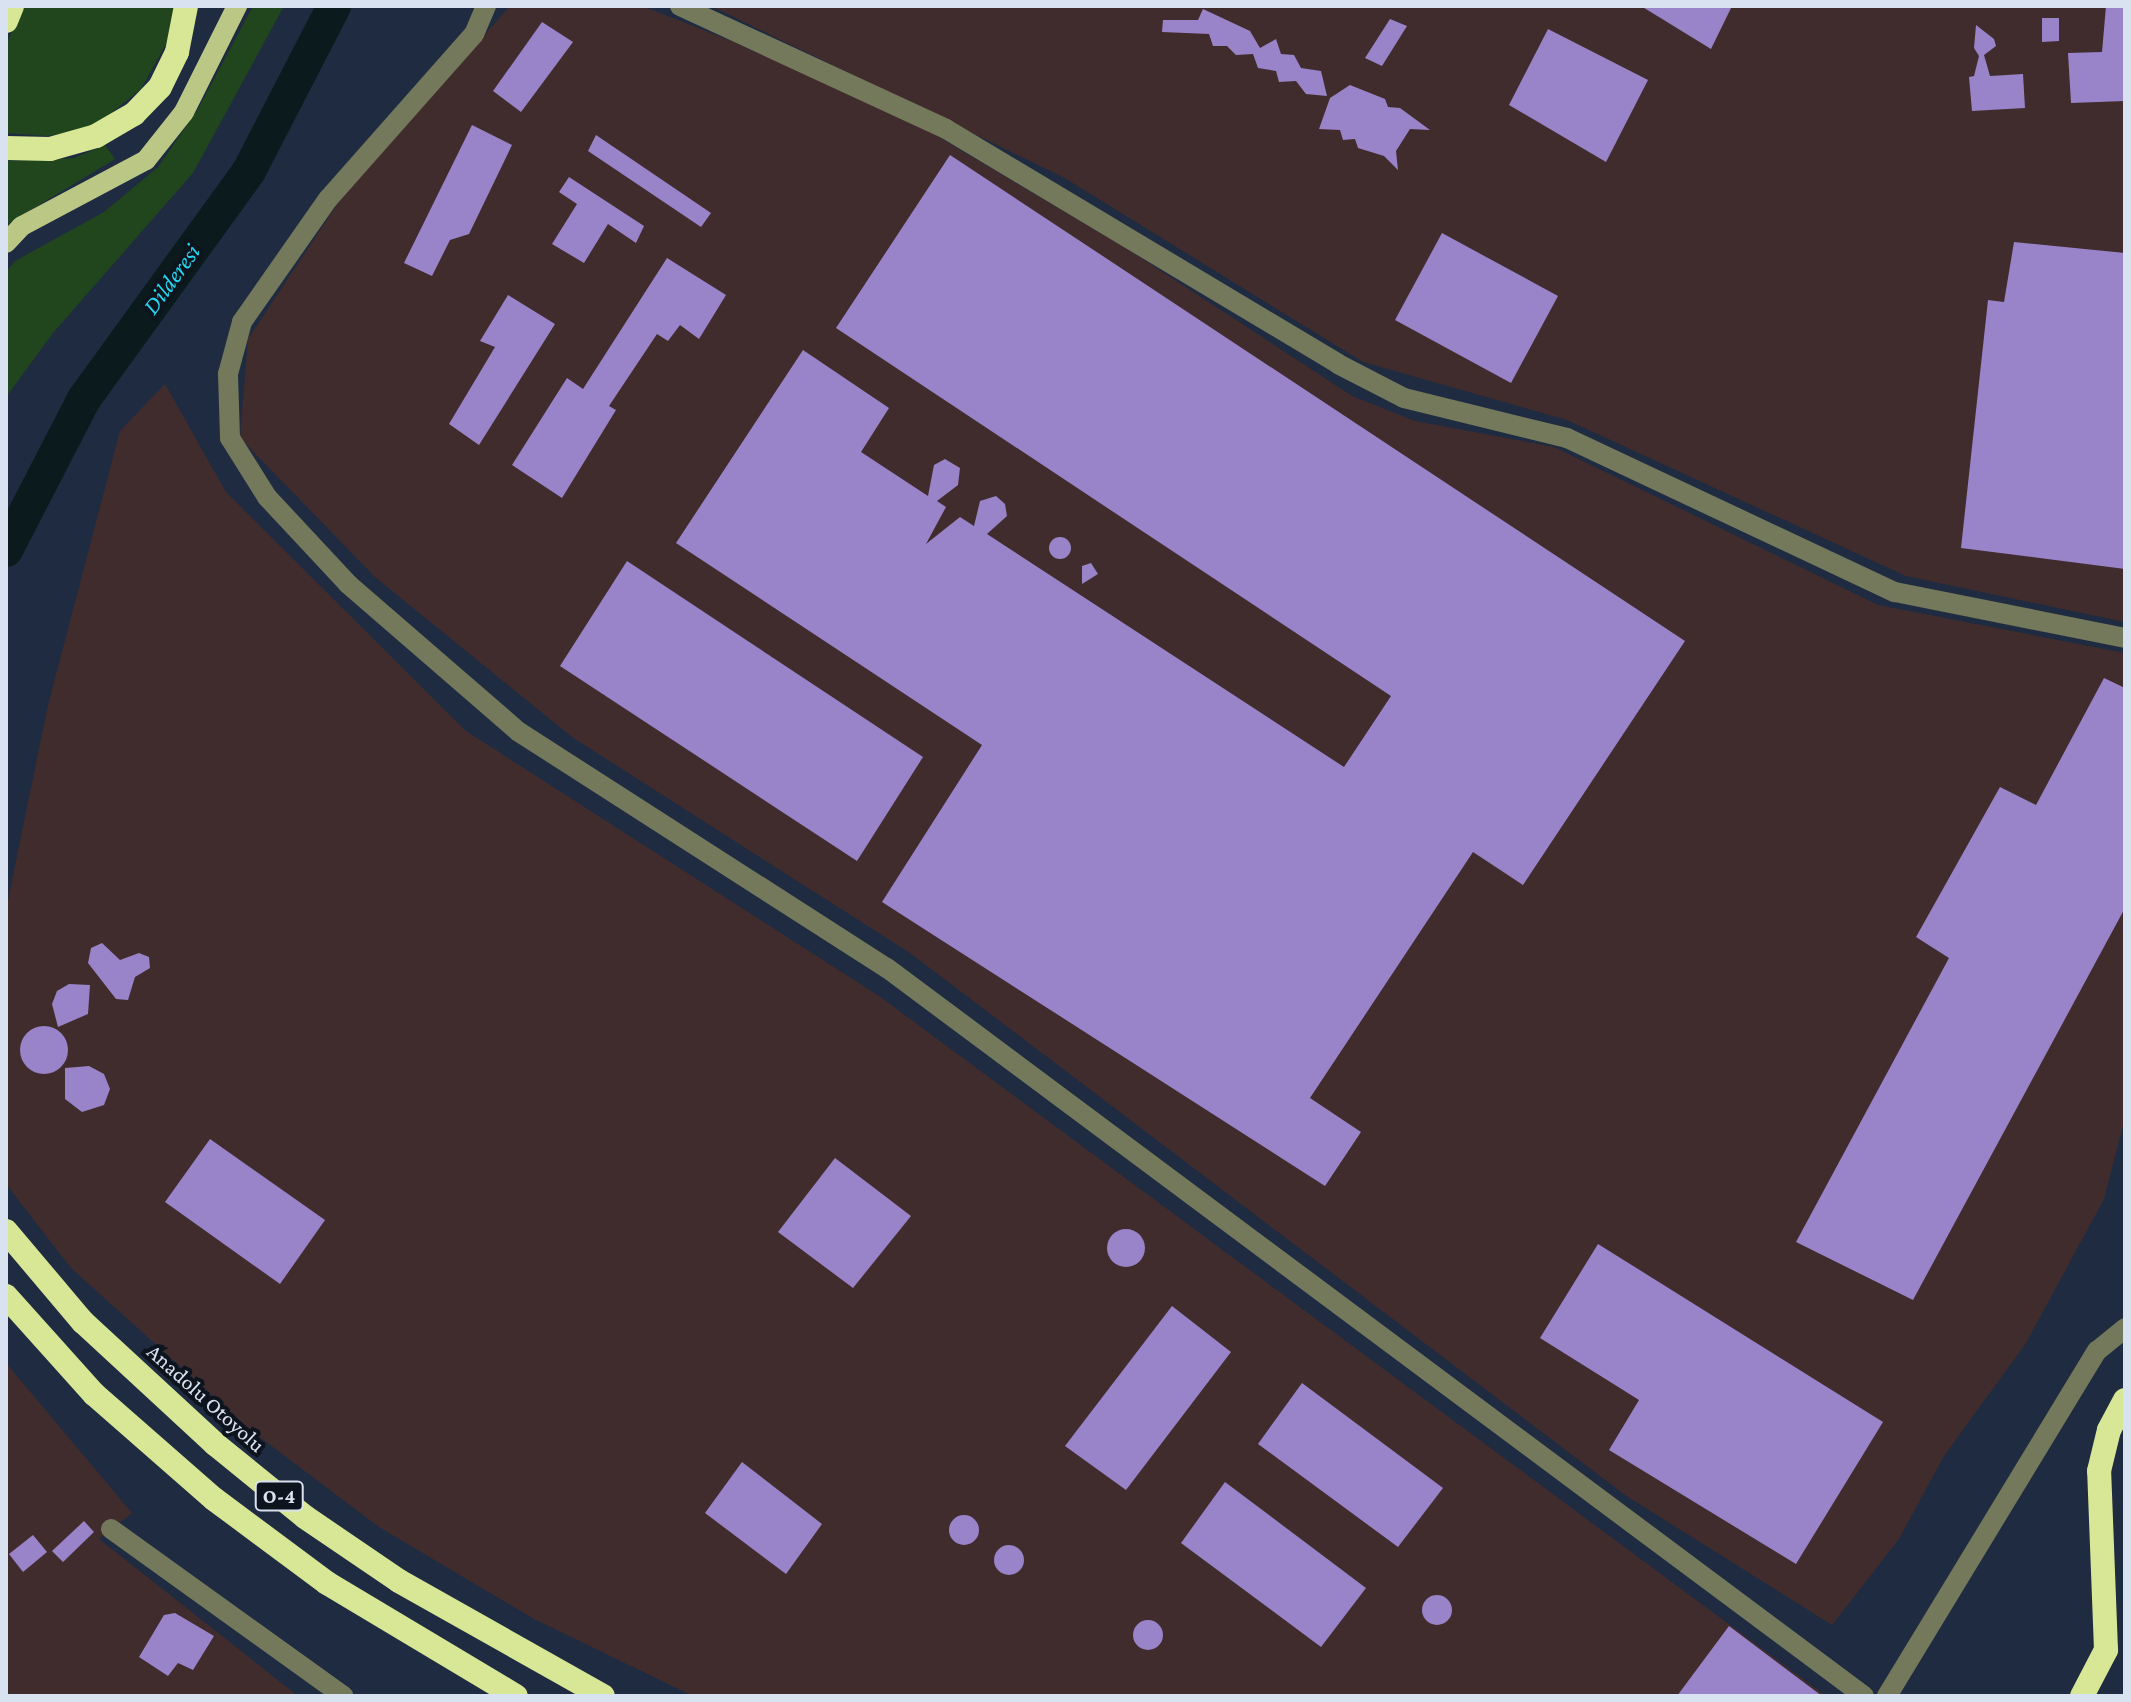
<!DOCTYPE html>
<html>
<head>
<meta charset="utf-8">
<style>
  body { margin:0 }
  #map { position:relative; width:2131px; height:1702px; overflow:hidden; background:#1e2b41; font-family:"Crimson Pro",serif }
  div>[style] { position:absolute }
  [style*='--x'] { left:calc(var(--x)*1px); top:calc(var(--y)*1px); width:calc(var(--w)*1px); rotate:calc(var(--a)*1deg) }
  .commercial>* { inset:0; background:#412c2d }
  .green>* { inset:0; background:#21461d }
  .river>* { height:34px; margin:-17px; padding:0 17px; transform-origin:17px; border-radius:17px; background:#0b1a1c }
  .building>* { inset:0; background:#9983c9 }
  .round { border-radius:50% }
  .minor>* { height:20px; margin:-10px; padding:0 10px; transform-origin:10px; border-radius:10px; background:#73795a }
  .major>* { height:20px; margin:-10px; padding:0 10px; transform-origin:10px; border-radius:10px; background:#bbc885 }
  .highway>* { height:24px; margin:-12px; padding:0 12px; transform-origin:12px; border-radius:12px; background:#d8e796 }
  span { translate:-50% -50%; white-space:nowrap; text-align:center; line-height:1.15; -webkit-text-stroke:8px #0e141d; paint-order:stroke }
  .shield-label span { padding:2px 6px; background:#0e141d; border:2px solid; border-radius:6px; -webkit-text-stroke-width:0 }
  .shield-label { font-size:20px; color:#d9e2f1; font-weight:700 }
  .street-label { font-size:22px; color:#d9e2f1 }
  .water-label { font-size:24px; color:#21d7f0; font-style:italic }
  .frame { position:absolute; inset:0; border:8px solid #d9e2f1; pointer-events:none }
</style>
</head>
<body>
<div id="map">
  <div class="commercial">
    <div style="clip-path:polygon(510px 6px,642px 6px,734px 42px,915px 123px,1129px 250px,1352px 396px,1415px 421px,1554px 447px,1878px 605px,2125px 653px,2125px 1118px,2104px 1199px,2026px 1343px,1944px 1456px,1899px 1539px,1832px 1625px,1625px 1495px,910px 953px,572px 737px,375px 577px,240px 438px,248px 339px,342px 197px)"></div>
    <div style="clip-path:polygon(711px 6px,2125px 6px,2125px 622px,1906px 576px,1567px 420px,1363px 362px,1063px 177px)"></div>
    <div style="clip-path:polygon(165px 384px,226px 492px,466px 731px,879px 996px,1826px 1696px,693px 1696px,534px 1619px,379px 1527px,253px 1432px,71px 1268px,6px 1184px,6px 910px,48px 705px,120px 431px)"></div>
    <div style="clip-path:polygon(6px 1363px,132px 1513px,99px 1539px,298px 1696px,6px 1696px)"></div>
  </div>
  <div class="green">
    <div style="clip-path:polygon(23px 6px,175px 6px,172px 33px,141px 89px,104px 119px,76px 132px,47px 136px,6px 133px,6px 45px)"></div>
    <div style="clip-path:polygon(253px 6px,284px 6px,193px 173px,53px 333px,6px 397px,6px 272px,15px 261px,104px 212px,158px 167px,198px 109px)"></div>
    <div style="clip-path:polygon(105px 145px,115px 159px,6px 225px,6px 161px,74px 158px)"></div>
  </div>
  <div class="river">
    <div style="--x:6;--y:550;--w:170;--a:-62.7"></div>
    <div style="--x:84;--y:399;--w:281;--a:-54.1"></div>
    <div style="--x:249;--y:171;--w:186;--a:-62.7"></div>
  </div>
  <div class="building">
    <div style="clip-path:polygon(1641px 6px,1732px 6px,1711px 49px)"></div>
    <div style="clip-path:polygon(2106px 6px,2125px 6px,2125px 101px,2071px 103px,2068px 53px,2102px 52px)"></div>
    <div style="clip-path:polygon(1203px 9px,1250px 31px,1260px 48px,1276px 39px,1281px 54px,1294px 55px,1301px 68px,1321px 71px,1327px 96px,1306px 94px,1296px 81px,1279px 82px,1276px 71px,1258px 68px,1253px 54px,1236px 55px,1227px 46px,1213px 46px,1209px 34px,1162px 32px,1163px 20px,1198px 20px)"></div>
    <div style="clip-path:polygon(2042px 18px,2059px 18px,2059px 41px,2042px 42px)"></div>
    <div style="clip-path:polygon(1390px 19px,1407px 26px,1382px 66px,1365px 58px)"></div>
    <div style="clip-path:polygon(542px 22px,573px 42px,521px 112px,493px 91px)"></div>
    <div style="clip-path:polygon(1976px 25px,1994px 39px,1996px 46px,1984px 55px,1990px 76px,2023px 74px,2025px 108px,1972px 111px,1969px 77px,1974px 76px,1979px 56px,1974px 48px)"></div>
    <div style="clip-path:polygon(1548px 29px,1648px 80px,1606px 162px,1509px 105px)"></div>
    <div style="clip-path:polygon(1350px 85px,1385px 99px,1388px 107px,1400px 108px,1430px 130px,1410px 129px,1396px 151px,1398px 170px,1384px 156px,1358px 148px,1355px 139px,1343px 140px,1340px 130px,1319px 129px,1330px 98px)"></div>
    <div style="clip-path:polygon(472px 125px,512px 145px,469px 234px,450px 240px,432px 276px,404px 263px)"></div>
    <div style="clip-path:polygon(596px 135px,711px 213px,701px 227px,588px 151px)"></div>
    <div style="clip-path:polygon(950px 155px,1685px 641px,1523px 885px,1473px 852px,1310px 1098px,1361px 1132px,1325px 1186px,882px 902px,982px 745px,676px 543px,803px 350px,889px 408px,861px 452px,928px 496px,934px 465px,945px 459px,960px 468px,958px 485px,937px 501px,946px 507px,926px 544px,960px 517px,974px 526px,980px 501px,996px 496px,1005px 504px,1007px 516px,987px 534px,1344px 767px,1391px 696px,836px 328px)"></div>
    <div style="clip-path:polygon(569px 177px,644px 226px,636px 243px,608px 224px,584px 263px,552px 244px,577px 204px,559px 192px)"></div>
    <div style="clip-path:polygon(1442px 233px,1558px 296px,1511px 383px,1395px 320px)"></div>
    <div style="clip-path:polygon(2014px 242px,2125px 253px,2125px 569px,1961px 548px,1988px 300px,2004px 302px)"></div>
    <div style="clip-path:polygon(667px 258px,726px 295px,699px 339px,680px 325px,668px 341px,657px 334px,609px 406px,616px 410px,562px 498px,512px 465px,567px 378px,583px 389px)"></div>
    <div style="clip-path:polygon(508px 295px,555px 324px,479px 445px,449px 424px,495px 347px,480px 341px)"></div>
    <div class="round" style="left:1049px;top:537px;width:22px;height:22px"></div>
    <div style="clip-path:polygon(627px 561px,923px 757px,857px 861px,560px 666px)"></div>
    <div style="clip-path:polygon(1091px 563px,1098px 574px,1082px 584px,1082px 566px)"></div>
    <div style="clip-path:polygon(2104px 678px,2125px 688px,2125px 908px,1913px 1300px,1796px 1242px,1949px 958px,1916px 937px,2000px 787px,2036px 805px)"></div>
    <div style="clip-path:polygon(102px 943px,120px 960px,139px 953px,149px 957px,150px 968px,135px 977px,128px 1000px,116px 999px,88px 963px,91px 948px)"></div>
    <div style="clip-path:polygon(90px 985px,88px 1014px,58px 1027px,52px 1004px,57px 991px,69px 984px)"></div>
    <div class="round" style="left:20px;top:1026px;width:48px;height:48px"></div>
    <div style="clip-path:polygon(89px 1066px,104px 1074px,110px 1089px,104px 1105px,82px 1112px,65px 1099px,65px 1068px)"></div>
    <div style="clip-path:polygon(210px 1139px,325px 1220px,280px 1284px,165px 1202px)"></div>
    <div style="clip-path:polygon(835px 1158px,911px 1216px,853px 1288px,778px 1232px)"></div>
    <div class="round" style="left:1107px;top:1229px;width:38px;height:38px"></div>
    <div style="clip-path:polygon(1598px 1244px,1883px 1422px,1796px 1564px,1609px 1450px,1639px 1400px,1540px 1338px)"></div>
    <div style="clip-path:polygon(1172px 1306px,1231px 1352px,1126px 1490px,1065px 1446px)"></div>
    <div style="clip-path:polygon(1302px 1383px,1443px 1488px,1398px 1547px,1258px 1444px)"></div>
    <div style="clip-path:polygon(742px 1462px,822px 1524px,786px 1574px,705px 1513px)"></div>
    <div style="clip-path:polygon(1225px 1482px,1366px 1588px,1321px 1647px,1181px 1543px)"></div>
    <div class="round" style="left:949px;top:1515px;width:30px;height:30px"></div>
    <div style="clip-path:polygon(84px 1521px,94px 1532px,63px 1562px,52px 1551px)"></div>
    <div style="clip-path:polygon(33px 1535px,47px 1552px,23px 1572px,9px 1554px)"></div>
    <div class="round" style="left:994px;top:1545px;width:30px;height:30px"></div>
    <div class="round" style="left:1422px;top:1595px;width:30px;height:30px"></div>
    <div style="clip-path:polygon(175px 1613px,214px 1636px,193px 1670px,178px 1663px,168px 1676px,139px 1657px,164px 1615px)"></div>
    <div class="round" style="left:1133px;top:1620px;width:30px;height:30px"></div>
    <div style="clip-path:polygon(1729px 1626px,1822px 1696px,1677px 1696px)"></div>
  </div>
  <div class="minor">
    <div style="--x:486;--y:6;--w:30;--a:113"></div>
    <div style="--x:474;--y:34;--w:220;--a:131.5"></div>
    <div style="--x:328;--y:199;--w:150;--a:125"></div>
    <div style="--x:242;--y:322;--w:54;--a:105.1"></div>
    <div style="--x:228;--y:374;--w:64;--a:88.2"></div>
    <div style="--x:230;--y:438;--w:70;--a:57.9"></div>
    <div style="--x:267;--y:497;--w:119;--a:47"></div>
    <div style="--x:348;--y:584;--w:226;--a:40.9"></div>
    <div style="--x:519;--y:732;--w:437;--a:32.7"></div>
    <div style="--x:887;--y:968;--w:1218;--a:36.69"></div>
    <div style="--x:680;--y:6;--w:293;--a:24.8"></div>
    <div style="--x:946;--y:129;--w:457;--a:30.9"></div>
    <div style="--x:1338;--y:364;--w:74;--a:27.3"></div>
    <div style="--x:1404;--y:398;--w:168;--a:13.8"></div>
    <div style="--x:1567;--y:438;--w:362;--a:25.2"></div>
    <div style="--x:1895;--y:592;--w:235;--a:11.3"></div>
    <div style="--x:111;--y:1529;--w:286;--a:35.7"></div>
    <div style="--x:1887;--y:1696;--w:404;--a:-58.7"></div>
    <div style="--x:2097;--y:1351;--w:36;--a:-39"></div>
  </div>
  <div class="major">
    <div style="--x:6;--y:243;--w:23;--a:-47"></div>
    <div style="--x:22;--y:226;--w:140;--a:-28"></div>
    <div style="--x:146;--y:160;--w:61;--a:-51.6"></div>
    <div style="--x:184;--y:112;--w:119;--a:-63.4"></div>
  </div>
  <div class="highway">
    <div style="--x:6;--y:21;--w:16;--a:-68"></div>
    <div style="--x:6;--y:148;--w:44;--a:1.3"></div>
    <div style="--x:50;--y:149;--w:48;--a:-15.8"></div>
    <div style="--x:96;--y:136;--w:44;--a:-30.1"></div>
    <div style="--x:134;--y:114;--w:37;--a:-46"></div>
    <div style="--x:160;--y:87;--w:39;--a:-64"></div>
    <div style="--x:177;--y:52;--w:47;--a:-78.9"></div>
    <div style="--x:6;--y:1231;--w:119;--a:49.8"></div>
    <div style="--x:83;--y:1322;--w:180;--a:42.7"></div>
    <div style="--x:215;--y:1444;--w:116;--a:39"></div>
    <div style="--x:305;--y:1517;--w:114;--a:34.2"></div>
    <div style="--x:399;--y:1581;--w:234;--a:29.4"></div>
    <div style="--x:6;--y:1296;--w:132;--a:48.1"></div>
    <div style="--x:94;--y:1394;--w:159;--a:41.2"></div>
    <div style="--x:214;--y:1499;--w:141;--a:36.6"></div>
    <div style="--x:327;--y:1583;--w:220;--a:30.9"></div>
    <div style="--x:2082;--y:1696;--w:52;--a:-62.4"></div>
    <div style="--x:2106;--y:1650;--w:179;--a:-92.2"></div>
    <div style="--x:2099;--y:1471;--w:42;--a:-76.3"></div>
    <div style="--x:2109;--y:1430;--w:34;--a:-62"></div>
  </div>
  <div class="shield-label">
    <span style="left:279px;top:1496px">O-4</span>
  </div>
  <div class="street-label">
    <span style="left:206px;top:1398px;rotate:42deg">Anadolu Otoyolu</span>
  </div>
  <div class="water-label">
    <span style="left:171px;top:279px;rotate:-54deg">Dilderesi</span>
  </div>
  <div class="frame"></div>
</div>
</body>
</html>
